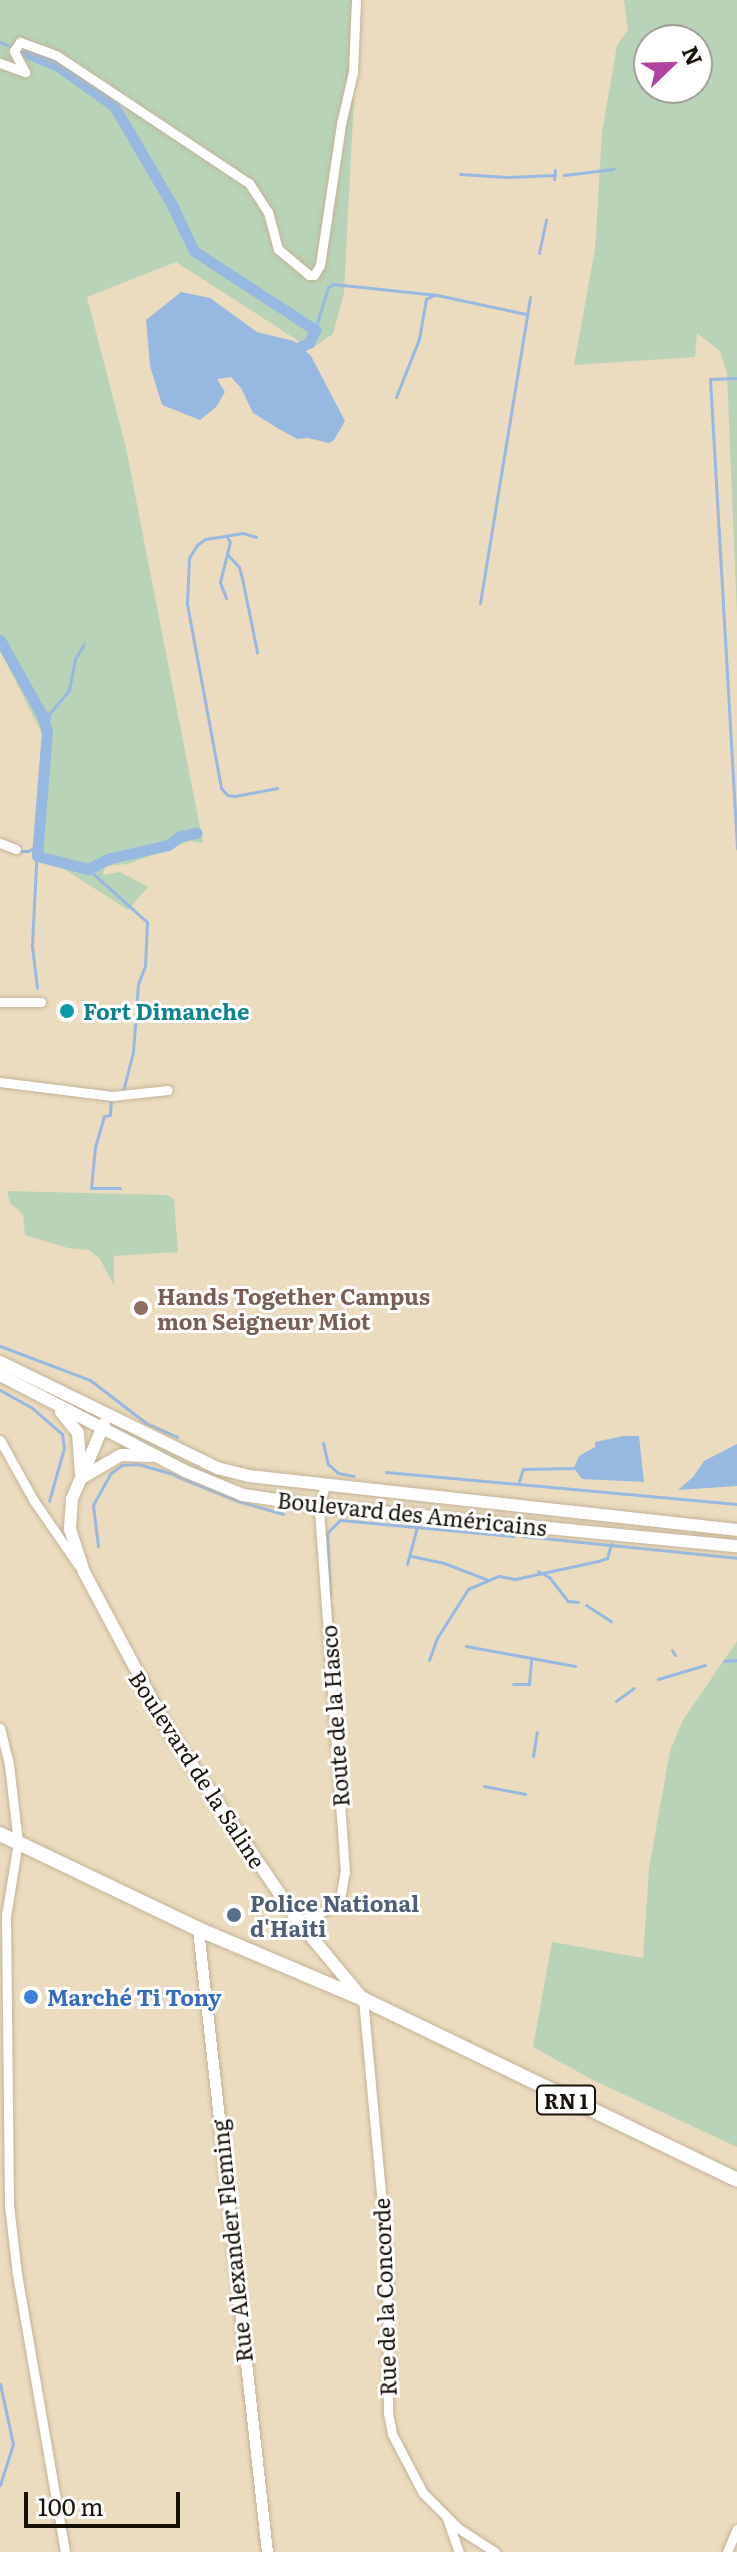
<!DOCTYPE html>
<html>
<head>
<meta charset="utf-8">
<style>
  body { margin:0 }
  #map { position:relative; width:737px; height:2552px; overflow:hidden; background:#ecdcbf; font-family:Literata,serif }
  div>[style] { position:absolute }
  [style*='--x'] { left:calc(var(--x)*1px); top:calc(var(--y)*1px); width:calc(var(--w)*1px); rotate:calc(var(--a)*1deg) }
  .green>* { inset:0; background:#b8d3b7 }
  .water>* { inset:0; background:#97b9e1 }
  .stream>* { height:3px; margin:-1.5px; padding:0 1.5px; transform-origin:1.5px; border-radius:1.5px; background:#97b9e1 }
  .canal>* { height:11px; margin:-5.5px; padding:0 5.5px; transform-origin:5.5px; border-radius:5.5px; background:#97b9e1 }
  .roads { filter:drop-shadow(0 0 2px #c3b398) drop-shadow(0 0 2px #c3b398) }
  .minor>* { height:9px; margin:-4.5px; padding:0 4.5px; transform-origin:4.5px; border-radius:4.5px; background:#fff }
  .tertiary>* { height:11px; margin:-5.5px; padding:0 5.5px; transform-origin:5.5px; border-radius:5.5px; background:#fff }
  .secondary>* { height:12px; margin:-6px; padding:0 6px; transform-origin:6px; border-radius:6px; background:#fff }
  .primary>* { height:14px; margin:-7px; padding:0 7px; transform-origin:7px; border-radius:7px; background:#fff }
  .dots>* { width:22px; height:22px; translate:-50% -50%; box-sizing:border-box; border:4px solid #fff; border-radius:50% }
  span { translate:-50% -50%; white-space:nowrap; text-align:center; line-height:1.15; -webkit-text-stroke:6px #fff; paint-order:stroke }
  .shield-label span { padding:2px 6px; background:#fff; border:2px solid; border-radius:6px; -webkit-text-stroke-width:0 }
  .shield-label { font-size:20px; color:#171208; font-weight:700 }
  .culture-label { font-size:22px; color:#0d838f; font-weight:700 }
  .left { translate:0 -50%; text-align:left }
  .education-label { font-size:22px; color:#785e54; font-weight:700 }
  .street-label { font-size:22px; color:#171208 }
  .service-label { font-size:22px; color:#4e5e75; font-weight:700 }
  .shop-label { font-size:22px; color:#366cbe; font-weight:700 }
  .north { position:absolute; left:633px; top:24px; width:80px; height:80px; box-sizing:border-box; background:#fff; border:2px solid #a2a09c; border-radius:50%; rotate:67deg; font-size:22px; font-weight:700; line-height:32px; text-align:center; color:#171208 }
  .north::after { content:''; display:block; margin:auto; width:28px; height:36px; background:#b243a0; clip-path:polygon(50% 0,100% 100%,50% 72%,0 100%) }
  .scale { position:absolute; left:24px; top:2492px; width:156px; height:36px; box-sizing:border-box; border:4px solid #171208; border-top:0; padding-left:10px; font-size:24px; line-height:28px; white-space:nowrap; color:#171208; -webkit-text-stroke:6px #fff; paint-order:stroke }
</style>
</head>
<body>
<div id="map">
  <div class="green">
    <div style="clip-path:polygon(0 0,359px 0,344px 293px,333px 334px,311px 349px,176px 262px,87px 297px,126px 448px,203px 843px,189px 841px,128px 864px,105px 866px,103px 875px,120px 872px,148px 887px,128px 910px,36px 851px,43px 736px,0 650px)"></div>
    <div style="clip-path:polygon(evenodd,624px 0,737px 0,737px 616px,727px 373px,720px 351px,697px 333px,695px 357px,574px 365px,595px 249px,602px 133px,617px 45px,628px 30px,624px 0,649px 40px,697px 40px,697px 88px,649px 88px,649px 40px)"></div>
    <div style="clip-path:polygon(7px 1191px,167px 1195px,174px 1199px,178px 1252px,114px 1256px,114px 1286px,100px 1259px,89px 1250px,68px 1248px,25px 1235px,23px 1214px,10px 1203px)"></div>
    <div style="clip-path:polygon(737px 1641px,737px 2147px,593px 2080px,533px 2047px,552px 1942px,643px 1958px,649px 1868px,670px 1751px,683px 1720px)"></div>
  </div>
  <div class="water">
    <div style="clip-path:polygon(181px 292px,210px 298px,257px 332px,294px 341px,311px 356px,345px 421px,334px 440px,329px 443px,308px 438px,297px 439px,279px 429px,253px 413px,241px 388px,231px 377px,217px 379px,225px 392px,216px 407px,200px 420px,162px 405px,150px 366px,146px 320px)"></div>
    <div style="clip-path:polygon(623px 1436px,639px 1436px,644px 1482px,582px 1479px,574px 1468px,579px 1456px,595px 1447px,595px 1442px)"></div>
    <div style="clip-path:polygon(737px 1444px,737px 1486px,678px 1490px,693px 1477px,704px 1461px)"></div>
  </div>
  <div class="stream">
    <div style="--x:0;--y:42;--w:13;--a:23"></div>
    <div style="--x:460;--y:174;--w:47;--a:3.7"></div>
    <div style="--x:507;--y:177;--w:48;--a:-2.4"></div>
    <div style="--x:564;--y:175;--w:50;--a:-6.8"></div>
    <div style="--x:554;--y:179;--w:9;--a:-84"></div>
    <div style="--x:539;--y:253;--w:34;--a:-78"></div>
    <div style="--x:315;--y:330;--w:45;--a:-73.2"></div>
    <div style="--x:328;--y:287;--w:6;--a:-31"></div>
    <div style="--x:333;--y:284;--w:105;--a:6"></div>
    <div style="--x:437;--y:295;--w:91;--a:12.1"></div>
    <div style="--x:737;--y:378;--w:27;--a:178"></div>
    <div style="--x:710;--y:379;--w:470;--a:86.7"></div>
    <div style="--x:396;--y:397;--w:62;--a:-68.4"></div>
    <div style="--x:419;--y:339;--w:41;--a:-80.1"></div>
    <div style="--x:426;--y:299;--w:9;--a:-27"></div>
    <div style="--x:256;--y:537;--w:14;--a:-163"></div>
    <div style="--x:243;--y:533;--w:38;--a:171"></div>
    <div style="--x:205;--y:539;--w:10;--a:143"></div>
    <div style="--x:197;--y:545;--w:15;--a:122"></div>
    <div style="--x:189;--y:558;--w:46;--a:92.5"></div>
    <div style="--x:187;--y:604;--w:187;--a:79.5"></div>
    <div style="--x:221;--y:788;--w:9;--a:49"></div>
    <div style="--x:227;--y:795;--w:8;--a:7"></div>
    <div style="--x:235;--y:796;--w:43;--a:-10.8"></div>
    <div style="--x:227;--y:554;--w:18;--a:47"></div>
    <div style="--x:239;--y:567;--w:11;--a:75"></div>
    <div style="--x:242;--y:578;--w:76;--a:78.5"></div>
    <div style="--x:226;--y:598;--w:17;--a:-111"></div>
    <div style="--x:220;--y:582;--w:41;--a:-76"></div>
    <div style="--x:230;--y:542;--w:6;--a:-121"></div>
    <div style="--x:480;--y:603;--w:310;--a:-80.7"></div>
    <div style="--x:47;--y:731;--w:17;--a:-83"></div>
    <div style="--x:49;--y:714;--w:31;--a:-50"></div>
    <div style="--x:69;--y:690;--w:32;--a:-79"></div>
    <div style="--x:75;--y:659;--w:17;--a:-59"></div>
    <div style="--x:17;--y:851;--w:11;--a:0"></div>
    <div style="--x:28;--y:851;--w:10;--a:-29"></div>
    <div style="--x:37;--y:846;--w:100;--a:92.9"></div>
    <div style="--x:32;--y:946;--w:42;--a:83.2"></div>
    <div style="--x:88;--y:869;--w:79;--a:41.9"></div>
    <div style="--x:147;--y:922;--w:44;--a:92.6"></div>
    <div style="--x:145;--y:966;--w:19;--a:111"></div>
    <div style="--x:138;--y:984;--w:68;--a:94.2"></div>
    <div style="--x:133;--y:1052;--w:40;--a:104.4"></div>
    <div style="--x:111;--y:1100;--w:15;--a:94"></div>
    <div style="--x:110;--y:1115;--w:6;--a:171"></div>
    <div style="--x:104;--y:1116;--w:32;--a:106"></div>
    <div style="--x:95;--y:1147;--w:41;--a:95.6"></div>
    <div style="--x:91;--y:1188;--w:29;--a:0"></div>
    <div style="--x:0;--y:1346;--w:96;--a:20.7"></div>
    <div style="--x:90;--y:1380;--w:71;--a:37.5"></div>
    <div style="--x:146;--y:1423;--w:34;--a:24"></div>
    <div style="--x:0;--y:1390;--w:35;--a:29"></div>
    <div style="--x:31;--y:1407;--w:41;--a:41.1"></div>
    <div style="--x:62;--y:1434;--w:14;--a:82"></div>
    <div style="--x:64;--y:1448;--w:55;--a:105.8"></div>
    <div style="--x:323;--y:1443;--w:22;--a:77"></div>
    <div style="--x:328;--y:1464;--w:13;--a:42"></div>
    <div style="--x:338;--y:1473;--w:16;--a:11"></div>
    <div style="--x:386;--y:1472;--w:352;--a:5.2"></div>
    <div style="--x:176;--y:1476;--w:67;--a:22"></div>
    <div style="--x:238;--y:1501;--w:47;--a:16.1"></div>
    <div style="--x:519;--y:1481;--w:13;--a:-72"></div>
    <div style="--x:523;--y:1469;--w:51;--a:-1.1"></div>
    <div style="--x:522;--y:1536;--w:216;--a:5.8"></div>
    <div style="--x:98;--y:1546;--w:41;--a:-97"></div>
    <div style="--x:93;--y:1505;--w:37;--a:-61"></div>
    <div style="--x:111;--y:1473;--w:14;--a:-36"></div>
    <div style="--x:122;--y:1465;--w:16;--a:-4"></div>
    <div style="--x:138;--y:1464;--w:40;--a:16"></div>
    <div style="--x:411;--y:1556;--w:34;--a:12"></div>
    <div style="--x:444;--y:1563;--w:47;--a:21.1"></div>
    <div style="--x:407;--y:1564;--w:39;--a:-75"></div>
    <div style="--x:538;--y:1571;--w:13;--a:29"></div>
    <div style="--x:549;--y:1577;--w:31;--a:52"></div>
    <div style="--x:568;--y:1601;--w:10;--a:6"></div>
    <div style="--x:330;--y:1596;--w:63;--a:-92.7"></div>
    <div style="--x:327;--y:1533;--w:18;--a:-45"></div>
    <div style="--x:340;--y:1520;--w:174;--a:5.3"></div>
    <div style="--x:586;--y:1605;--w:30;--a:33"></div>
    <div style="--x:333;--y:1624;--w:101;--a:84.3"></div>
    <div style="--x:466;--y:1646;--w:111;--a:10.4"></div>
    <div style="--x:672;--y:1650;--w:6;--a:59"></div>
    <div style="--x:429;--y:1660;--w:23;--a:-70"></div>
    <div style="--x:437;--y:1638;--w:58;--a:-57.7"></div>
    <div style="--x:468;--y:1589;--w:34;--a:-23"></div>
    <div style="--x:499;--y:1576;--w:16;--a:11"></div>
    <div style="--x:515;--y:1579;--w:85;--a:-12.2"></div>
    <div style="--x:598;--y:1561;--w:9;--a:-18"></div>
    <div style="--x:607;--y:1558;--w:15;--a:-74"></div>
    <div style="--x:724;--y:1661;--w:13;--a:-4"></div>
    <div style="--x:658;--y:1679;--w:49;--a:-16.6"></div>
    <div style="--x:513;--y:1684;--w:16;--a:0"></div>
    <div style="--x:529;--y:1684;--w:24;--a:-85"></div>
    <div style="--x:616;--y:1701;--w:22;--a:-36"></div>
    <div style="--x:342;--y:1743;--w:60;--a:83.3"></div>
    <div style="--x:533;--y:1756;--w:24;--a:-81"></div>
    <div style="--x:484;--y:1786;--w:42;--a:11"></div>
    <div style="--x:0;--y:2384;--w:61;--a:77.8"></div>
    <div style="--x:13;--y:2444;--w:43;--a:107.6"></div>
  </div>
  <div class="canal">
    <div style="--x:15;--y:48;--w:47;--a:22.7"></div>
    <div style="--x:58;--y:66;--w:69;--a:35.5"></div>
    <div style="--x:114;--y:106;--w:113;--a:59.6"></div>
    <div style="--x:171;--y:203;--w:53;--a:64.4"></div>
    <div style="--x:194;--y:251;--w:145;--a:33.1"></div>
    <div style="--x:315;--y:330;--w:14;--a:115"></div>
    <div style="--x:309;--y:343;--w:11;--a:158"></div>
    <div style="--x:0;--y:640;--w:86;--a:60.8"></div>
    <div style="--x:42;--y:715;--w:17;--a:73"></div>
    <div style="--x:47;--y:731;--w:125;--a:94.6"></div>
    <div style="--x:37;--y:856;--w:53;--a:14.3"></div>
    <div style="--x:88;--y:869;--w:25;--a:-26"></div>
    <div style="--x:111;--y:858;--w:58;--a:-12.8"></div>
    <div style="--x:168;--y:845;--w:16;--a:-35"></div>
    <div style="--x:181;--y:836;--w:16;--a:-11"></div>
  </div>
  <div class="roads">
    <div class="minor">
      <div style="--x:0;--y:63;--w:27;--a:20"></div>
      <div style="--x:25;--y:72;--w:24;--a:-118"></div>
      <div style="--x:14;--y:51;--w:11;--a:-56"></div>
      <div style="--x:20;--y:42;--w:38;--a:20"></div>
      <div style="--x:56;--y:55;--w:232;--a:33.6"></div>
      <div style="--x:249;--y:183;--w:35;--a:57"></div>
      <div style="--x:268;--y:212;--w:38;--a:75"></div>
      <div style="--x:278;--y:249;--w:40;--a:40"></div>
      <div style="--x:309;--y:275;--w:5;--a:0"></div>
      <div style="--x:314;--y:275;--w:12;--a:-59"></div>
      <div style="--x:320;--y:265;--w:143;--a:-81.5"></div>
      <div style="--x:341;--y:124;--w:53;--a:-77"></div>
      <div style="--x:353;--y:72;--w:72;--a:-87.6"></div>
      <div style="--x:0;--y:843;--w:17;--a:21"></div>
      <div style="--x:0;--y:1002;--w:41;--a:0"></div>
      <div style="--x:0;--y:1082;--w:113;--a:7.1"></div>
      <div style="--x:112;--y:1096;--w:56;--a:-6.1"></div>
      <div style="--x:0;--y:1440;--w:70;--a:60.9"></div>
      <div style="--x:34;--y:1501;--w:79;--a:55.3"></div>
      <div style="--x:0;--y:1728;--w:38;--a:76"></div>
      <div style="--x:9;--y:1765;--w:78;--a:83.3"></div>
      <div style="--x:18;--y:1842;--w:75;--a:99.2"></div>
      <div style="--x:6;--y:1916;--w:289;--a:89.4"></div>
      <div style="--x:9;--y:2205;--w:69;--a:83.4"></div>
      <div style="--x:17;--y:2274;--w:282;--a:80.2"></div>
      <div style="--x:298;--y:1921;--w:33;--a:-21"></div>
      <div style="--x:329;--y:1909;--w:15;--a:-42"></div>
      <div style="--x:340;--y:1899;--w:27;--a:-80"></div>
      <div style="--x:345;--y:1872;--w:367;--a:-94.1"></div>
      <div style="--x:319;--y:1506;--w:22;--a:-74"></div>
      <div style="--x:363;--y:1999;--w:259;--a:84.7"></div>
      <div style="--x:387;--y:2257;--w:156;--a:89.6"></div>
      <div style="--x:388;--y:2413;--w:21;--a:79"></div>
      <div style="--x:392;--y:2434;--w:67;--a:62.3"></div>
      <div style="--x:423;--y:2493;--w:49;--a:45"></div>
      <div style="--x:458;--y:2528;--w:44;--a:33"></div>
      <div style="--x:447;--y:2518;--w:36;--a:71"></div>
      <div style="--x:727;--y:2552;--w:25;--a:-67"></div>
    </div>
    <div class="tertiary">
      <div style="--x:198;--y:1929;--w:627;--a:83.68"></div>
    </div>
    <div class="secondary">
      <div style="--x:0;--y:1362;--w:242;--a:26"></div>
      <div style="--x:217;--y:1468;--w:33;--a:14"></div>
      <div style="--x:249;--y:1476;--w:491;--a:6.3"></div>
      <div style="--x:0;--y:1375;--w:208;--a:27.4"></div>
      <div style="--x:185;--y:1471;--w:63;--a:22.5"></div>
      <div style="--x:243;--y:1495;--w:77;--a:8.2"></div>
      <div style="--x:319;--y:1506;--w:420;--a:5.5"></div>
      <div style="--x:61;--y:1412;--w:27;--a:51"></div>
      <div style="--x:78;--y:1433;--w:39;--a:86"></div>
      <div style="--x:104;--y:1424;--w:82;--a:113.1"></div>
      <div style="--x:72;--y:1499;--w:30;--a:94"></div>
      <div style="--x:70;--y:1529;--w:45;--a:72"></div>
      <div style="--x:84;--y:1572;--w:180;--a:61.9"></div>
      <div style="--x:169;--y:1731;--w:230;--a:55.8"></div>
      <div style="--x:298;--y:1921;--w:102;--a:50.2"></div>
      <div style="--x:83;--y:1477;--w:44;--a:-30.1"></div>
      <div style="--x:121;--y:1455;--w:30;--a:2"></div>
    </div>
    <div class="primary">
      <div style="--x:0;--y:1834;--w:220;--a:25.6"></div>
      <div style="--x:198;--y:1929;--w:179;--a:23"></div>
      <div style="--x:363;--y:1999;--w:415;--a:25.8"></div>
    </div>
  </div>
  <div class="dots">
    <div style="left:67px;top:1011px;background:#0f9aa8"></div>
    <div style="left:141px;top:1308px;background:#8d6e63"></div>
    <div style="left:234px;top:1915px;background:#5c6f8a"></div>
    <div style="left:31px;top:1997px;background:#3f7fe0"></div>
  </div>
  <div class="shield-label">
    <span style="left:566px;top:2100px">RN 1</span>
  </div>
  <div class="culture-label">
    <span class="left" style="left:83px;top:1011px">Fort Dimanche</span>
  </div>
  <div class="education-label">
    <span class="left" style="left:157px;top:1308px">Hands Together Campus<br>mon Seigneur Miot</span>
  </div>
  <div class="street-label">
    <span style="left:412px;top:1513px;rotate:6deg">Boulevard des Américains</span>
    <span style="left:334px;top:1716px;rotate:-94deg">Route de la Hasco</span>
    <span style="left:198px;top:1769px;rotate:57deg">Boulevard de la Saline</span>
    <span style="left:231px;top:2241px;rotate:-96deg">Rue Alexander Fleming</span>
    <span style="left:384px;top:2297px;rotate:-92deg">Rue de la Concorde</span>
  </div>
  <div class="service-label">
    <span class="left" style="left:250px;top:1915px">Police National<br>d'Haiti</span>
  </div>
  <div class="shop-label">
    <span class="left" style="left:47px;top:1997px">Marché Ti Tony</span>
  </div>
  <div class="north">N</div>
  <div class="scale">100 m</div>
</div>
</body>
</html>
